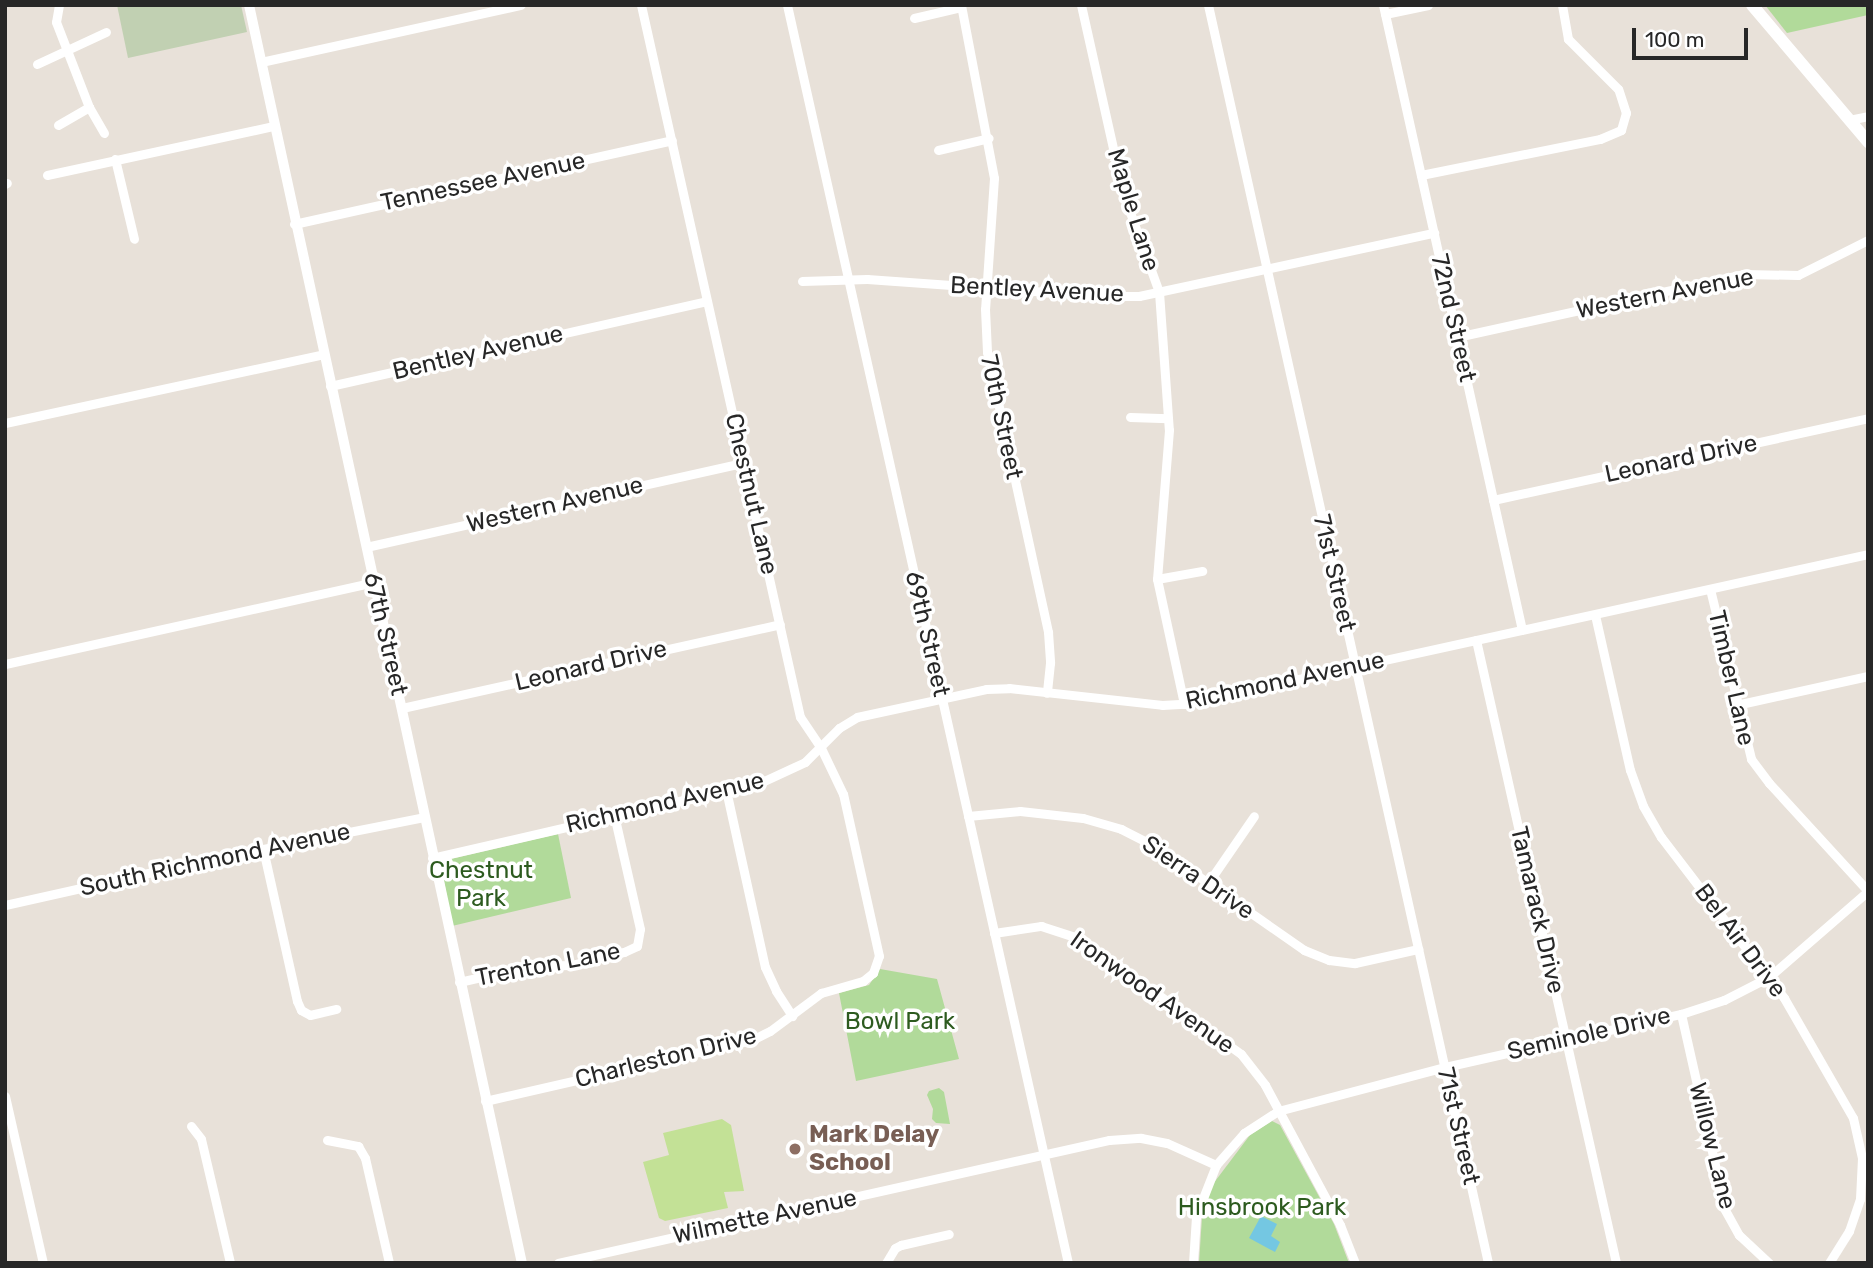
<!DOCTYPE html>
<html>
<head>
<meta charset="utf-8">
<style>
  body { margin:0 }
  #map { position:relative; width:1873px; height:1268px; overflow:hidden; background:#e8e1d9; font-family:Rubik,sans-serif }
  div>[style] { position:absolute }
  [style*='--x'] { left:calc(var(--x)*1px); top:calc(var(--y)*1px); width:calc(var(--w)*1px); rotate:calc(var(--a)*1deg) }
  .green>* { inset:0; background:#b1da9a }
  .cemetery>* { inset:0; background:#c1d0b2 }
  .pitch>* { inset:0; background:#c3e196 }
  .water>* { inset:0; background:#74c7e2 }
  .minor>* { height:9px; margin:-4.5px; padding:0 4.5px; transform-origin:4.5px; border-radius:4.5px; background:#fff }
  .tertiary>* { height:10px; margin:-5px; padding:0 5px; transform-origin:5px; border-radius:5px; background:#fff }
  .secondary>* { height:12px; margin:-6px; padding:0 6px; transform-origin:6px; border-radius:6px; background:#fff }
  .dots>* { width:19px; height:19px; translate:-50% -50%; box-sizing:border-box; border:4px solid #fff; border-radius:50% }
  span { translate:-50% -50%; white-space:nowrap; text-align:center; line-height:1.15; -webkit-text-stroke:7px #fff; paint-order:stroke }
  .street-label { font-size:24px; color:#272727 }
  .park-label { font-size:24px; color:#2d5b1f }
  .education-label { font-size:24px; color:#785e54; font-weight:700 }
  .left { translate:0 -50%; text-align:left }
  .frame { position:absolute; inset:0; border:7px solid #272727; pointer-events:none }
  .scale { position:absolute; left:1632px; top:28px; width:116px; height:32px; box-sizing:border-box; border:4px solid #272727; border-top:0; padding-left:9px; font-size:21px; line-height:24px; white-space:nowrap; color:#272727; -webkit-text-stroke:5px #fff; paint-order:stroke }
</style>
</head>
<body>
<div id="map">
  <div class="green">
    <div style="clip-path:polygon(1765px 5px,1868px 5px,1868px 15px,1787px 33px)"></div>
    <div style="clip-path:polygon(558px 834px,571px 898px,452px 926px,442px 869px,446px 860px)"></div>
    <div style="clip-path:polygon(880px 969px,937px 979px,959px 1059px,856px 1081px,839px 993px,869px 985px)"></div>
    <div style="clip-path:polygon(939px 1088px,944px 1092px,950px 1124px,936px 1123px,932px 1119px,933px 1109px,927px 1095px,929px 1091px)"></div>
    <div style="clip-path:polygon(1272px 1121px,1280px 1125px,1334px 1224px,1349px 1263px,1199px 1263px,1202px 1217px,1213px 1184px,1250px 1135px)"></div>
  </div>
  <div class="cemetery">
    <div style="clip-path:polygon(117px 5px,241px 5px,247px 32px,128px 58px)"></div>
  </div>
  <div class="pitch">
    <div style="clip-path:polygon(722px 1119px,731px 1125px,744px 1191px,724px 1192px,728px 1208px,665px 1221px,659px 1218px,643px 1162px,669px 1155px,663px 1133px)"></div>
  </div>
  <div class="water">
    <div style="clip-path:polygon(1261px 1216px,1277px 1224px,1271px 1236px,1280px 1242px,1275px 1252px,1249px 1238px)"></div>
  </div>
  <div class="minor">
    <div style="--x:59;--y:5;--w:17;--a:100"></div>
    <div style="--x:56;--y:22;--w:91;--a:68.8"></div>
    <div style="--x:89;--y:107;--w:30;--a:60"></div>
    <div style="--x:787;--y:5;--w:1289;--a:77.41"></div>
    <div style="--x:961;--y:5;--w:176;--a:79.2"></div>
    <div style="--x:994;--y:178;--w:131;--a:93.9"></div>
    <div style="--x:985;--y:309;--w:43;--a:87.3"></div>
    <div style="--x:987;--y:352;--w:287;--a:77.7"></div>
    <div style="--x:1048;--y:632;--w:31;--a:86"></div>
    <div style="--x:1050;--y:663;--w:30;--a:96"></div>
    <div style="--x:1081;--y:5;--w:193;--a:77.4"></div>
    <div style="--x:1123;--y:193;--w:105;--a:70"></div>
    <div style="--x:1159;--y:292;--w:138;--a:85.9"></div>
    <div style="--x:1169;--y:430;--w:149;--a:94.6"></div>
    <div style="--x:1157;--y:579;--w:128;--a:77.8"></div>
    <div style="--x:1208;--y:5;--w:1289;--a:77.45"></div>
    <div style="--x:1383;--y:5;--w:640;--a:77.46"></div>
    <div style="--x:1385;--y:14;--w:44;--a:-11.8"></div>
    <div style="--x:914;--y:18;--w:48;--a:-13.2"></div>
    <div style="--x:261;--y:62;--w:266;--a:-12.4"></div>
    <div style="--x:37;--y:64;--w:76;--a:-24.9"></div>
    <div style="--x:1849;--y:120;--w:19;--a:-12"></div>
    <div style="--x:58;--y:125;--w:36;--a:-30"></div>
    <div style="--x:938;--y:150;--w:52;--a:-13.2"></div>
    <div style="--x:115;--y:159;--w:82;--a:76.6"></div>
    <div style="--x:47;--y:175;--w:232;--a:-12.2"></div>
    <div style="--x:1421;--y:175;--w:183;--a:-11.4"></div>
    <div style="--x:1600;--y:139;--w:23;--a:-23"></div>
    <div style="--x:1621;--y:130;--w:18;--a:-74"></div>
    <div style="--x:1626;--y:113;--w:25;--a:-108"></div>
    <div style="--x:1618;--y:89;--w:71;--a:-135"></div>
    <div style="--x:1568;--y:39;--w:35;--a:-100"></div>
    <div style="--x:5;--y:184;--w:2;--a:-27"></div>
    <div style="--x:294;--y:224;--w:387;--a:-12.5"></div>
    <div style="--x:802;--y:281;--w:65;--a:-1.8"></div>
    <div style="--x:867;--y:279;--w:239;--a:4.1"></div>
    <div style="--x:1105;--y:296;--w:34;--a:0"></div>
    <div style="--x:1139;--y:296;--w:302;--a:-12.1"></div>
    <div style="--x:1457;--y:337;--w:293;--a:-12.4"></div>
    <div style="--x:1743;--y:274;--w:55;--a:1"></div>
    <div style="--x:1798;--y:275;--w:78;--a:-26.6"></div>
    <div style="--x:330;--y:386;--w:386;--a:-12.7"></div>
    <div style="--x:1130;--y:417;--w:38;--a:2"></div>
    <div style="--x:5;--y:423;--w:325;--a:-12.2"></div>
    <div style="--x:1493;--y:500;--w:384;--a:-12.3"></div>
    <div style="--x:366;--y:547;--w:386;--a:-12.6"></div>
    <div style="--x:1157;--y:579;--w:46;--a:-10.1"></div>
    <div style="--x:1710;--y:589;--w:175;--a:76.4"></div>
    <div style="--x:1751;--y:759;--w:30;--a:53"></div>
    <div style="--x:1769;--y:783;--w:147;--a:47.5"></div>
    <div style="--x:1595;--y:615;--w:159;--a:77.3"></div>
    <div style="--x:1630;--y:770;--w:38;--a:70"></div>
    <div style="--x:1643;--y:806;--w:36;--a:60"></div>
    <div style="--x:1661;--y:837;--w:203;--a:52.6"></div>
    <div style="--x:1784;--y:998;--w:138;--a:60.1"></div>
    <div style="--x:1853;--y:1118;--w:41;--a:77.3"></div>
    <div style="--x:1862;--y:1158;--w:41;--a:92.8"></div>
    <div style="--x:1860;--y:1199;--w:34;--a:109"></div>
    <div style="--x:1849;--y:1231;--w:38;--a:122"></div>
    <div style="--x:1476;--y:640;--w:639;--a:77.33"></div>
    <div style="--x:5;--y:664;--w:378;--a:-12.5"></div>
    <div style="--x:1736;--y:705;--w:135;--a:-12.4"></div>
    <div style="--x:402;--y:708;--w:387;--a:-12.5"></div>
    <div style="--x:726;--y:790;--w:181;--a:77.6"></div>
    <div style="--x:765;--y:967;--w:26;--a:65"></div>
    <div style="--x:776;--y:991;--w:30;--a:57"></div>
    <div style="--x:968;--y:816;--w:52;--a:-5.5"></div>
    <div style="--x:1020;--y:811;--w:63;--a:6.3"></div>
    <div style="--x:1083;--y:818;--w:40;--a:16"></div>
    <div style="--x:1121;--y:829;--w:38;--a:27"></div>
    <div style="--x:1155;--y:846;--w:182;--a:34.9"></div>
    <div style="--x:1304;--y:950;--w:27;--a:22"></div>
    <div style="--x:1329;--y:960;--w:26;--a:7"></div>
    <div style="--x:1355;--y:963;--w:65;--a:-12.5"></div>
    <div style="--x:263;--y:849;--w:156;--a:77.4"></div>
    <div style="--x:297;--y:1001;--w:10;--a:66"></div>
    <div style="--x:301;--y:1010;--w:10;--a:29"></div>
    <div style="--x:310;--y:1015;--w:27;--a:-13"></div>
    <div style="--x:432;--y:858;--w:339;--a:-13"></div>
    <div style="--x:762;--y:782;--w:47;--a:-24.9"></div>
    <div style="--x:805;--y:762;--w:48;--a:-45"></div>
    <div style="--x:839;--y:728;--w:21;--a:-31"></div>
    <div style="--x:857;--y:717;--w:132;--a:-12.2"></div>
    <div style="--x:986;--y:689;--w:23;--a:-2"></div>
    <div style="--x:1009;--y:688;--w:154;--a:6.3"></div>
    <div style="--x:1162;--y:705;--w:22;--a:-3"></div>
    <div style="--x:1184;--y:704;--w:700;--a:-12.37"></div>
    <div style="--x:1208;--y:883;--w:81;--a:-55.5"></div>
    <div style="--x:5;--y:905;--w:202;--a:-12.6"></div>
    <div style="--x:202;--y:861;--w:226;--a:-11.2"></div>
    <div style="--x:994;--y:933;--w:48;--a:-8.5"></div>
    <div style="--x:1041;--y:926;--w:40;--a:18"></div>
    <div style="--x:1079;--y:938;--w:199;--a:35.6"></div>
    <div style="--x:1241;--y:1054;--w:39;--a:52"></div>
    <div style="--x:1265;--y:1085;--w:159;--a:61.8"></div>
    <div style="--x:1340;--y:1225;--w:41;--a:68.5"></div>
    <div style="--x:459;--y:982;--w:73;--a:-12.7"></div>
    <div style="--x:530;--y:966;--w:41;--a:-1.4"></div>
    <div style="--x:571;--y:965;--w:55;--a:-13.8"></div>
    <div style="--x:624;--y:952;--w:14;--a:-25"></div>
    <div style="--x:637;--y:946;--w:17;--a:-80"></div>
    <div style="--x:640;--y:929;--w:117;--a:-102.8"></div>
    <div style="--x:1681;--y:1014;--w:201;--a:77.3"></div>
    <div style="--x:1725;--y:1210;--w:29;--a:61"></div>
    <div style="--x:1739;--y:1235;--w:41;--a:43"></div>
    <div style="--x:5;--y:1096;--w:171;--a:77.2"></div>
    <div style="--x:485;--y:1101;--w:274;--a:-12.9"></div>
    <div style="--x:752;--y:1040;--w:20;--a:-27"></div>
    <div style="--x:770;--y:1031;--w:64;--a:-36.7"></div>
    <div style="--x:821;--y:993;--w:44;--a:-15.9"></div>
    <div style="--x:863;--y:981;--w:13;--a:-39"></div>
    <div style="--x:873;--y:973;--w:18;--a:-71"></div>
    <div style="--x:879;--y:956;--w:166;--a:-102.5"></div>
    <div style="--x:843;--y:794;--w:51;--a:-115.6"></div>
    <div style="--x:821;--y:748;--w:37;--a:-124"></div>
    <div style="--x:800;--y:717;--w:730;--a:-102.59"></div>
    <div style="--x:191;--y:1126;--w:16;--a:52"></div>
    <div style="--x:201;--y:1139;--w:127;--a:76.8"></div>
    <div style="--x:327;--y:1140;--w:32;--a:11"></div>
    <div style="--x:358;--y:1146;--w:14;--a:60"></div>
    <div style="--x:365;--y:1158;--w:108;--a:77.1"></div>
    <div style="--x:558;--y:1263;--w:565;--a:-12.58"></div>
    <div style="--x:1109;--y:1140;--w:32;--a:-4"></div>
    <div style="--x:1141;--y:1138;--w:26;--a:11"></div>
    <div style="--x:1167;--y:1143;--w:54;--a:24.2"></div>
    <div style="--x:886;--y:1263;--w:17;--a:-59"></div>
    <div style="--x:895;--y:1248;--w:7;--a:-27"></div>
    <div style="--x:901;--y:1245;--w:49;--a:-12.9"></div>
    <div style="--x:1193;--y:1263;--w:47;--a:-86.3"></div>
    <div style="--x:1196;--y:1216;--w:55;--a:-68.6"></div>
    <div style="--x:1216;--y:1165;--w:43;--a:-48.8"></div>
    <div style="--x:1244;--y:1133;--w:40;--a:-32.9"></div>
    <div style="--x:1278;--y:1111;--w:173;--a:-14.8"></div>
    <div style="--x:1445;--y:1067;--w:242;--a:-12.7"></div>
    <div style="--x:1681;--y:1014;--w:45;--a:-18"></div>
    <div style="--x:1724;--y:1000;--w:51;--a:-27.1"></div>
    <div style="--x:1769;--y:977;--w:131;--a:-41"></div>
  </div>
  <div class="tertiary">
    <div style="--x:249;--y:5;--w:1287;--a:77.76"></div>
  </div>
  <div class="secondary">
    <div style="--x:1752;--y:5;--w:180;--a:49.7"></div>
  </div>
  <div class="dots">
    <div style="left:795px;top:1149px;background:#8d6e63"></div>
  </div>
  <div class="street-label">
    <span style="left:483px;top:182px;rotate:-12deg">Tennessee Avenue</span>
    <span style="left:1133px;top:210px;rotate:73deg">Maple Lane</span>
    <span style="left:1037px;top:290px;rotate:3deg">Bentley Avenue</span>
    <span style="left:1665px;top:294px;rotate:-11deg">Western Avenue</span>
    <span style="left:1453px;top:318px;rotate:77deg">72nd Street</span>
    <span style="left:478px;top:353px;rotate:-13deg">Bentley Avenue</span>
    <span style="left:1001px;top:417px;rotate:78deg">70th Street</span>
    <span style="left:1681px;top:459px;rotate:-12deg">Leonard Drive</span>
    <span style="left:751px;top:494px;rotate:77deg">Chestnut Lane</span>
    <span style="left:555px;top:505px;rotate:-13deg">Western Avenue</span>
    <span style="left:1334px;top:573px;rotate:77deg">71st Street</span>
    <span style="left:385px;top:634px;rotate:77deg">67th Street</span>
    <span style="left:927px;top:634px;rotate:77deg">69th Street</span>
    <span style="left:591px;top:666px;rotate:-13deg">Leonard Drive</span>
    <span style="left:1731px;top:678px;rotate:77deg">Timber Lane</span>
    <span style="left:1285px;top:681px;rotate:-12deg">Richmond Avenue</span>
    <span style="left:665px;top:803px;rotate:-13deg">Richmond Avenue</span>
    <span style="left:215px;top:860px;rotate:-12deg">South Richmond Avenue</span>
    <span style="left:1198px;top:878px;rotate:34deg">Sierra Drive</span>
    <span style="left:1537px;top:910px;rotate:77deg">Tamarack Drive</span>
    <span style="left:1740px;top:941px;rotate:53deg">Bel Air Drive</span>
    <span style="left:548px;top:965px;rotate:-11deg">Trenton Lane</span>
    <span style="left:1152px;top:993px;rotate:35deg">Ironwood Avenue</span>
    <span style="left:1589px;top:1034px;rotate:-13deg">Seminole Drive</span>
    <span style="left:666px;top:1058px;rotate:-14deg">Charleston Drive</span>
    <span style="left:1458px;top:1126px;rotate:77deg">71st Street</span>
    <span style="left:1712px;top:1146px;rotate:76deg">Willow Lane</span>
    <span style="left:765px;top:1217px;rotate:-12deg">Wilmette Avenue</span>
  </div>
  <div class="park-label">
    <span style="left:481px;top:885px">Chestnut<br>Park</span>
    <span style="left:900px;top:1022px">Bowl Park</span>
    <span style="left:1262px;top:1208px">Hinsbrook Park</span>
  </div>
  <div class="education-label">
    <span class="left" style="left:809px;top:1149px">Mark Delay<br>School</span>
  </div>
  <div class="frame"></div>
  <div class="scale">100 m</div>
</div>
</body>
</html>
